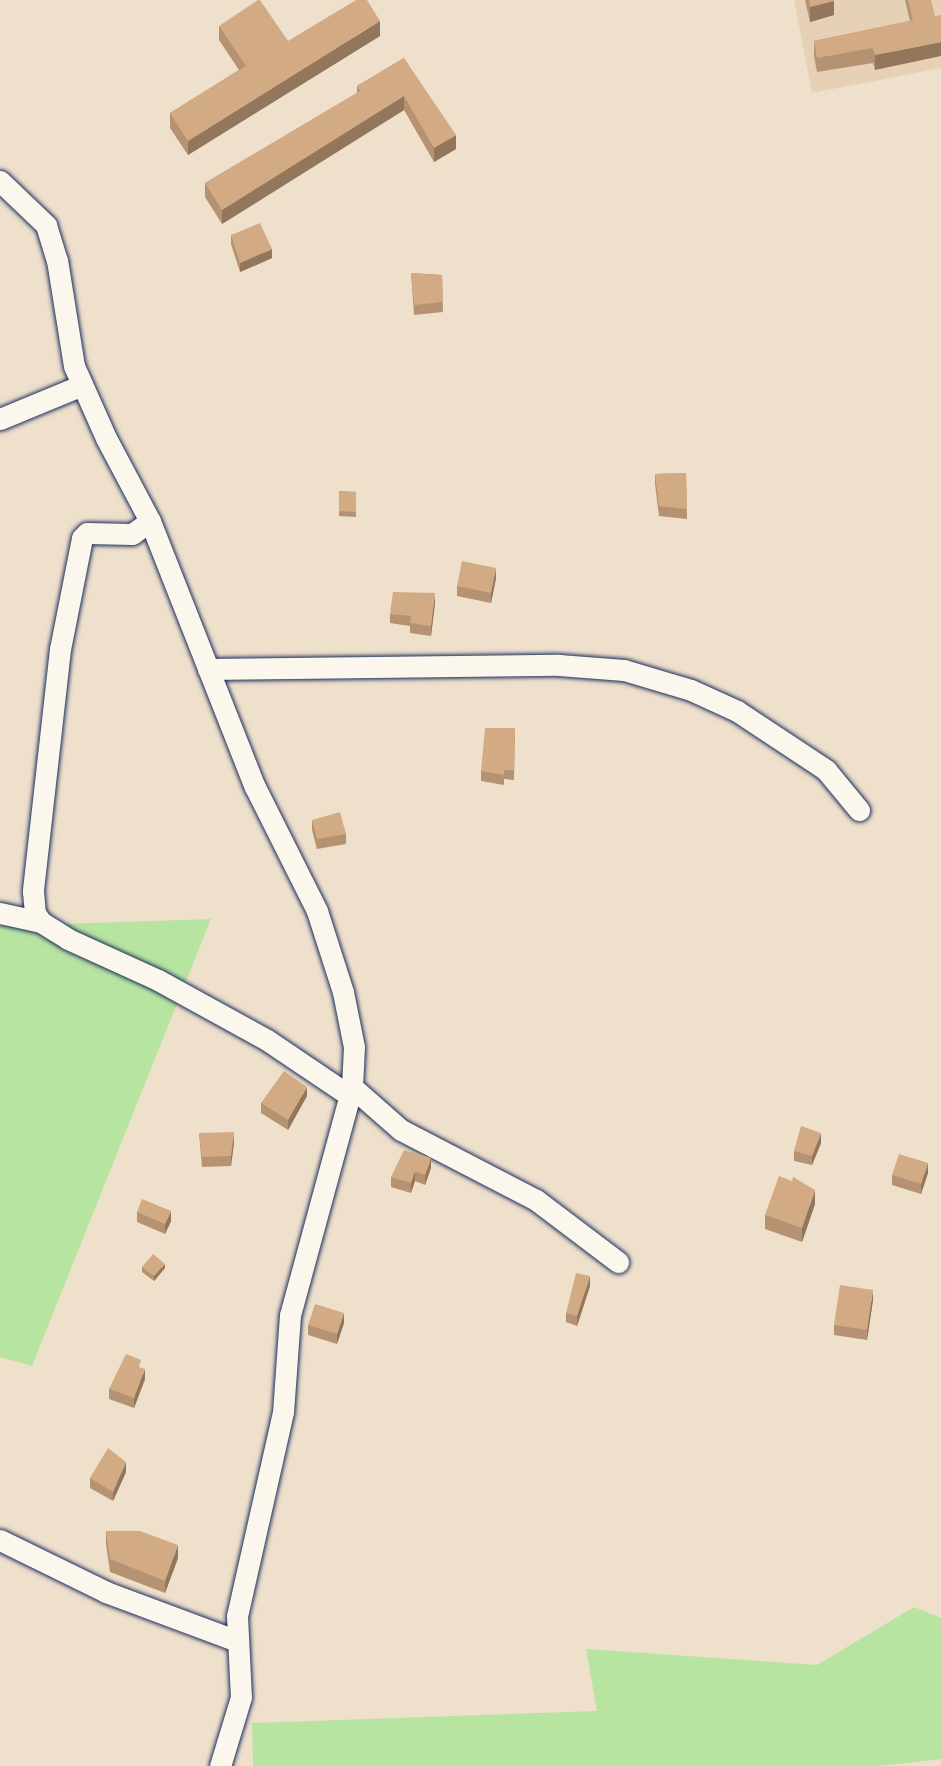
<!DOCTYPE html>
<html>
<head>
<meta charset="utf-8">
<style>
  body { margin:0 }
  #map { position:relative; width:941px; height:1766px; overflow:hidden; background:#efe0cc; font-family:Delius,sans-serif }
  div>[style] { position:absolute }
  [style*='--x'] { left:calc(var(--x)*1px); top:calc(var(--y)*1px); width:calc(var(--w)*1px); rotate:calc(var(--a)*1deg) }
  .built>* { inset:0; background:#e6d0b6 }
  .green>* { inset:0; background:#b8e4a2 }
  .roads { filter:drop-shadow(0 0 2px #1b2f5e) drop-shadow(0 0 2px #1b2f5e) }
  .minor>* { height:21px; margin:-10.5px; padding:0 10.5px; transform-origin:10.5px; border-radius:10.5px; background:#fbf7ec }
  .wall>* { inset:0; background:#b59271 }
  .shaded-wall>* { inset:0; background:#93775c }
  .building>* { inset:0; background:#d2aa83 }
  span { translate:-50% -50%; white-space:nowrap; text-align:center; line-height:1.15; -webkit-text-stroke:5px #fbf7ec; paint-order:stroke }
</style>
</head>
<body>
<div id="map">
  <div class="built">
    <div style="clip-path:polygon(794px 0,941px 0,941px 68px,812px 93px)"></div>
  </div>
  <div class="green">
    <div style="clip-path:polygon(211px 919px,32px 1366px,0 1357px,0 926px)"></div>
    <div style="clip-path:polygon(914px 1607px,941px 1618px,941px 1759px,879px 1766px,253px 1766px,252px 1723px,597px 1711px,586px 1649px,817px 1665px)"></div>
  </div>
  <div class="roads">
    <div class="minor">
      <div style="--x:0;--y:181;--w:64;--a:43.7"></div>
      <div style="--x:46;--y:225;--w:37;--a:73"></div>
      <div style="--x:57;--y:260;--w:107;--a:80.9"></div>
      <div style="--x:74;--y:366;--w:79;--a:66"></div>
      <div style="--x:106;--y:438;--w:94;--a:62.1"></div>
      <div style="--x:150;--y:521;--w:286;--a:68.5"></div>
      <div style="--x:255;--y:787;--w:139;--a:63.4"></div>
      <div style="--x:317;--y:911;--w:85;--a:72.2"></div>
      <div style="--x:343;--y:992;--w:56;--a:78.7"></div>
      <div style="--x:354;--y:1047;--w:40;--a:92.9"></div>
      <div style="--x:352;--y:1087;--w:236;--a:105.2"></div>
      <div style="--x:290;--y:1315;--w:97;--a:94.1"></div>
      <div style="--x:283;--y:1412;--w:209;--a:102.7"></div>
      <div style="--x:237;--y:1616;--w:81;--a:87.2"></div>
      <div style="--x:241;--y:1697;--w:72;--a:106.9"></div>
      <div style="--x:0;--y:419;--w:89;--a:-22.5"></div>
      <div style="--x:150;--y:521;--w:22;--a:144"></div>
      <div style="--x:132;--y:534;--w:45;--a:-178.7"></div>
      <div style="--x:87;--y:533;--w:7;--a:135"></div>
      <div style="--x:82;--y:538;--w:113;--a:101.2"></div>
      <div style="--x:60;--y:649;--w:244;--a:96.4"></div>
      <div style="--x:33;--y:891;--w:22;--a:85"></div>
      <div style="--x:35;--y:913;--w:11;--a:56"></div>
      <div style="--x:41;--y:922;--w:32;--a:32"></div>
      <div style="--x:68;--y:939;--w:99;--a:24.5"></div>
      <div style="--x:158;--y:980;--w:124;--a:28.8"></div>
      <div style="--x:267;--y:1040;--w:100;--a:34"></div>
      <div style="--x:208;--y:669;--w:351;--a:-0.7"></div>
      <div style="--x:559;--y:665;--w:65;--a:4.4"></div>
      <div style="--x:624;--y:670;--w:70;--a:16.6"></div>
      <div style="--x:691;--y:690;--w:51;--a:24.5"></div>
      <div style="--x:737;--y:711;--w:107;--a:33.5"></div>
      <div style="--x:826;--y:770;--w:52;--a:50.5"></div>
      <div style="--x:0;--y:913;--w:42;--a:12.4"></div>
      <div style="--x:352;--y:1087;--w:65;--a:41.3"></div>
      <div style="--x:401;--y:1130;--w:152;--a:27.4"></div>
      <div style="--x:536;--y:1200;--w:103;--a:37.1"></div>
      <div style="--x:0;--y:1540;--w:118;--a:26.1"></div>
      <div style="--x:106;--y:1592;--w:140;--a:20.5"></div>
    </div>
  </div>
  <div class="wall">
    <div style="clip-path:polygon(805px 0,834px 0,834px 15px,810px 22px)"></div>
    <div style="clip-path:polygon(905px 0,931px 0,875px 70px,873px 63px,817px 72px,814px 56px,814px 41px,910px 21px)"></div>
    <div style="clip-path:polygon(219px 26px,288px 41px,380px 36px,188px 155px,170px 128px,170px 113px,239px 70px,219px 40px)"></div>
    <div style="clip-path:polygon(404px 58px,456px 149px,434px 162px,404px 110px,222px 224px,205px 197px,205px 183px,357px 93px,357px 86px)"></div>
    <div style="clip-path:polygon(231px 235px,272px 258px,240px 272px,231px 244px)"></div>
    <div style="clip-path:polygon(411px 273px,442px 275px,443px 312px,414px 315px)"></div>
    <div style="clip-path:polygon(686px 473px,687px 519px,659px 516px,655px 484px,655px 474px)"></div>
    <div style="clip-path:polygon(339px 491px,356px 492px,356px 517px,339px 516px)"></div>
    <div style="clip-path:polygon(496px 578px,491px 603px,457px 596px,457px 586px)"></div>
    <div style="clip-path:polygon(435px 603px,431px 636px,410px 633px,410px 626px,390px 623px,390px 614px)"></div>
    <div style="clip-path:polygon(515px 728px,514px 780px,504px 779px,504px 785px,481px 781px,481px 771px)"></div>
    <div style="clip-path:polygon(312px 820px,346px 834px,346px 844px,317px 849px,312px 830px)"></div>
    <div style="clip-path:polygon(307px 1096px,288px 1130px,261px 1113px,261px 1103px)"></div>
    <div style="clip-path:polygon(199px 1133px,234px 1142px,231px 1166px,202px 1167px)"></div>
    <div style="clip-path:polygon(821px 1143px,812px 1165px,794px 1161px,794px 1151px)"></div>
    <div style="clip-path:polygon(431px 1168px,425px 1185px,415px 1181px,411px 1193px,391px 1187px,391px 1177px)"></div>
    <div style="clip-path:polygon(928px 1173px,921px 1194px,892px 1185px,892px 1175px)"></div>
    <div style="clip-path:polygon(815px 1204px,802px 1242px,765px 1229px,765px 1215px)"></div>
    <div style="clip-path:polygon(137px 1212px,171px 1221px,165px 1234px,137px 1222px)"></div>
    <div style="clip-path:polygon(142px 1267px,165px 1268px,154px 1281px,142px 1272px)"></div>
    <div style="clip-path:polygon(590px 1286px,577px 1326px,566px 1322px,566px 1313px)"></div>
    <div style="clip-path:polygon(873px 1300px,867px 1340px,834px 1335px,834px 1325px)"></div>
    <div style="clip-path:polygon(344px 1323px,337px 1344px,308px 1335px,308px 1325px)"></div>
    <div style="clip-path:polygon(141px 1368px,145px 1379px,134px 1408px,109px 1399px,109px 1389px)"></div>
    <div style="clip-path:polygon(126px 1472px,113px 1501px,90px 1488px,90px 1478px)"></div>
    <div style="clip-path:polygon(106px 1531px,178px 1558px,165px 1593px,110px 1572px,106px 1544px)"></div>
  </div>
  <div class="shaded-wall">
    <div style="clip-path:polygon(834px 1px,834px 15px,810px 22px,810px 7px)"></div>
    <div style="clip-path:polygon(380px 21px,380px 36px,188px 155px,188px 141px)"></div>
    <div style="clip-path:polygon(941px 42px,941px 56px,875px 70px,875px 55px)"></div>
    <div style="clip-path:polygon(404px 96px,404px 110px,222px 224px,222px 210px)"></div>
    <div style="clip-path:polygon(456px 135px,456px 149px,434px 162px,434px 148px)"></div>
    <div style="clip-path:polygon(272px 249px,272px 258px,240px 272px,240px 263px)"></div>
    <div style="clip-path:polygon(496px 568px,496px 578px,491px 603px,491px 593px)"></div>
    <div style="clip-path:polygon(435px 593px,435px 603px,431px 636px,431px 626px)"></div>
    <div style="clip-path:polygon(307px 1087px,307px 1096px,288px 1130px,288px 1120px)"></div>
    <div style="clip-path:polygon(234px 1132px,234px 1142px,231px 1166px,231px 1156px)"></div>
    <div style="clip-path:polygon(821px 1133px,821px 1143px,812px 1165px,812px 1156px)"></div>
    <div style="clip-path:polygon(431px 1158px,431px 1168px,425px 1185px,425px 1175px)"></div>
    <div style="clip-path:polygon(928px 1163px,928px 1173px,921px 1194px,921px 1184px)"></div>
    <div style="clip-path:polygon(415px 1171px,415px 1181px,411px 1193px,411px 1183px)"></div>
    <div style="clip-path:polygon(815px 1190px,815px 1204px,802px 1242px,802px 1228px)"></div>
    <div style="clip-path:polygon(171px 1211px,171px 1221px,165px 1234px,165px 1224px)"></div>
    <div style="clip-path:polygon(165px 1264px,165px 1268px,154px 1281px,154px 1276px)"></div>
    <div style="clip-path:polygon(590px 1276px,590px 1286px,577px 1326px,577px 1316px)"></div>
    <div style="clip-path:polygon(873px 1290px,873px 1300px,867px 1340px,867px 1330px)"></div>
    <div style="clip-path:polygon(344px 1313px,344px 1323px,337px 1344px,337px 1334px)"></div>
    <div style="clip-path:polygon(145px 1369px,145px 1379px,134px 1408px,134px 1398px)"></div>
    <div style="clip-path:polygon(126px 1462px,126px 1472px,113px 1501px,113px 1492px)"></div>
    <div style="clip-path:polygon(178px 1545px,178px 1558px,165px 1593px,165px 1581px)"></div>
  </div>
  <div class="building">
    <div style="clip-path:polygon(258px 0,260px 0,288px 41px,356px 0,367px 0,380px 21px,188px 141px,170px 113px,246px 66px,219px 26px)"></div>
    <div style="clip-path:polygon(809px 0,834px 0,834px 1px,810px 7px)"></div>
    <div style="clip-path:polygon(908px 0,931px 0,935px 16px,941px 15px,941px 42px,875px 55px,873px 48px,817px 58px,814px 41px,913px 20px)"></div>
    <div style="clip-path:polygon(404px 58px,456px 135px,434px 148px,404px 96px,222px 210px,205px 183px,360px 91px,357px 86px)"></div>
    <div style="clip-path:polygon(260px 223px,272px 249px,240px 263px,231px 235px)"></div>
    <div style="clip-path:polygon(411px 273px,442px 275px,443px 302px,414px 305px)"></div>
    <div style="clip-path:polygon(686px 473px,687px 509px,659px 506px,655px 474px)"></div>
    <div style="clip-path:polygon(339px 491px,356px 492px,356px 512px,339px 511px)"></div>
    <div style="clip-path:polygon(462px 561px,496px 568px,491px 593px,457px 586px)"></div>
    <div style="clip-path:polygon(393px 592px,435px 593px,431px 626px,410px 623px,411px 616px,390px 614px)"></div>
    <div style="clip-path:polygon(485px 728px,515px 728px,514px 770px,504px 770px,504px 775px,481px 771px)"></div>
    <div style="clip-path:polygon(340px 812px,346px 834px,317px 839px,312px 820px)"></div>
    <div style="clip-path:polygon(284px 1071px,307px 1087px,288px 1120px,261px 1103px)"></div>
    <div style="clip-path:polygon(801px 1126px,821px 1133px,812px 1156px,794px 1151px)"></div>
    <div style="clip-path:polygon(234px 1132px,231px 1156px,202px 1157px,199px 1133px)"></div>
    <div style="clip-path:polygon(404px 1150px,431px 1158px,425px 1175px,415px 1171px,411px 1183px,391px 1177px)"></div>
    <div style="clip-path:polygon(899px 1154px,928px 1163px,921px 1184px,892px 1175px)"></div>
    <div style="clip-path:polygon(779px 1176px,792px 1181px,793px 1177px,815px 1190px,802px 1228px,765px 1215px)"></div>
    <div style="clip-path:polygon(142px 1199px,171px 1211px,165px 1224px,137px 1212px)"></div>
    <div style="clip-path:polygon(153px 1254px,165px 1264px,154px 1276px,142px 1267px)"></div>
    <div style="clip-path:polygon(576px 1273px,590px 1276px,577px 1316px,566px 1313px)"></div>
    <div style="clip-path:polygon(840px 1285px,873px 1290px,867px 1330px,834px 1325px)"></div>
    <div style="clip-path:polygon(315px 1304px,344px 1313px,337px 1334px,308px 1325px)"></div>
    <div style="clip-path:polygon(126px 1354px,141px 1360px,139px 1367px,145px 1369px,134px 1398px,109px 1389px)"></div>
    <div style="clip-path:polygon(108px 1448px,126px 1462px,113px 1492px,90px 1478px)"></div>
    <div style="clip-path:polygon(106px 1531px,140px 1531px,178px 1545px,165px 1581px,110px 1559px)"></div>
  </div>
</div>
</body>
</html>
